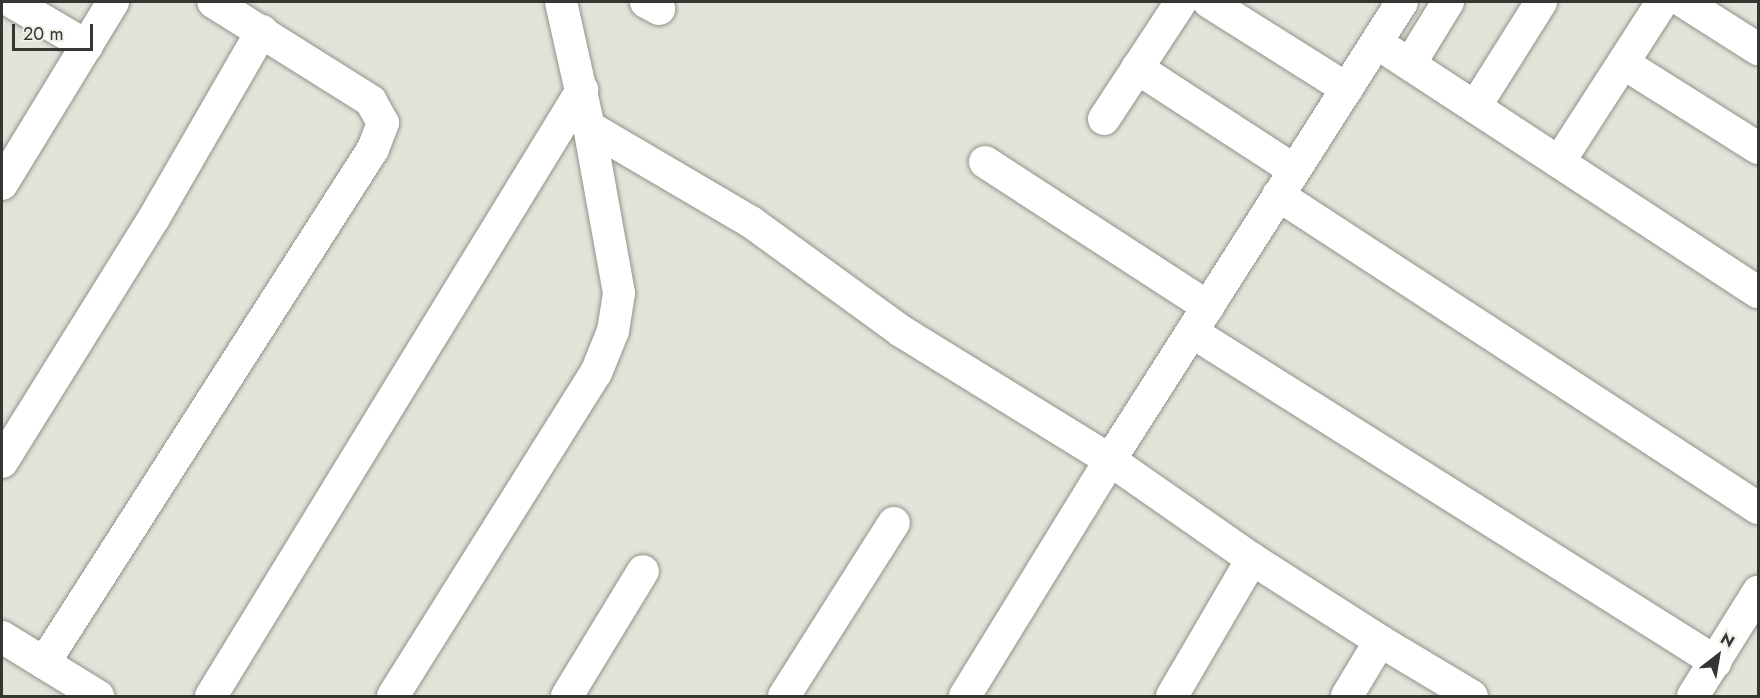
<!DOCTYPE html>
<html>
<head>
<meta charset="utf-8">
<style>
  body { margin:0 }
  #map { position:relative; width:1760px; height:698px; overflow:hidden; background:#e4e3da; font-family:Jost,sans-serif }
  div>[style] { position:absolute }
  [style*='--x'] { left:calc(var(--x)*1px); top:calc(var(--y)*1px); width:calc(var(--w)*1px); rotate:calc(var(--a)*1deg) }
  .roads { filter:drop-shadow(0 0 2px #929189) drop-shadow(0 0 2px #929189) }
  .street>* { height:32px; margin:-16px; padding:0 16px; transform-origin:16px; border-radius:16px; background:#fff }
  span { translate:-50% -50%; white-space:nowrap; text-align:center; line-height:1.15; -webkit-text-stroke:5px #f1f0e8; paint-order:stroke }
  .frame { position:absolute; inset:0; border:3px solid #353531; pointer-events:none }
  .north { position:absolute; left:1688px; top:626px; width:60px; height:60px; -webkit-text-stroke:4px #f1f0e8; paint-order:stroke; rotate:31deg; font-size:16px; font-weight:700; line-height:24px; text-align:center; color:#353531 }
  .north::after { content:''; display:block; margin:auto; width:21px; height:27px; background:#353531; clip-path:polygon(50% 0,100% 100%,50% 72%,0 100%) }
  .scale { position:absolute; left:12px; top:24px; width:81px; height:27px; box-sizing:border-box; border:3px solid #353531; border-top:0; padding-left:8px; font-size:18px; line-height:21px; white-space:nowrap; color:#353531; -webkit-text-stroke:4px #f1f0e8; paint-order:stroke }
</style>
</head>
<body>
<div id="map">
  <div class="roads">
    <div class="street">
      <div style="--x:12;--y:2;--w:87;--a:30.4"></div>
      <div style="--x:561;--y:2;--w:128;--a:77.4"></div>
      <div style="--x:589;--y:127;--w:188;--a:30.4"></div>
      <div style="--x:751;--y:222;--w:185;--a:36"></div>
      <div style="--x:901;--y:331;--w:246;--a:31.7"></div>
      <div style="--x:1110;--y:460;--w:173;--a:34.9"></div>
      <div style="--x:1252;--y:559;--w:152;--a:32.6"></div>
      <div style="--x:1380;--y:641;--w:64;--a:121"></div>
      <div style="--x:646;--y:2;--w:15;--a:28"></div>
      <div style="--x:1209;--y:2;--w:163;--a:32.2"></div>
      <div style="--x:1684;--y:2;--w:88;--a:32.4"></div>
      <div style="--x:1377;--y:43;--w:455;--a:33.2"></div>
      <div style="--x:1623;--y:63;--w:160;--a:32.2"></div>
      <div style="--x:1410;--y:64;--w:73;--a:-58.5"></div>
      <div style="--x:1137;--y:68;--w:187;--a:33"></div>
      <div style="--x:1475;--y:107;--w:124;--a:-57.8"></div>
      <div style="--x:1104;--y:119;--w:140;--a:-56.7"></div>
      <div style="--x:985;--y:162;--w:266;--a:33"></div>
      <div style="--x:1559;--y:162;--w:190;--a:-57.2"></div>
      <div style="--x:2;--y:184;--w:213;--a:-58.6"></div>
      <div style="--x:1278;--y:195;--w:573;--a:33.11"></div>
      <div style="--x:1192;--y:332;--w:619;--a:32.2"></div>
      <div style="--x:2;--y:462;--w:287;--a:-58.1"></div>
      <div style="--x:154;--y:218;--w:216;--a:-60"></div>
      <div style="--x:2;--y:637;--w:113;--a:31.6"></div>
      <div style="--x:1380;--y:641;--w:107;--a:30.9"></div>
      <div style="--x:44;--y:663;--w:610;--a:-57.38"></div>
      <div style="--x:373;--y:149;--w:28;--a:-69"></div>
      <div style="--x:383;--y:123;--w:25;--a:-119"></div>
      <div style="--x:371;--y:101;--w:186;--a:-147.9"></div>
      <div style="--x:211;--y:696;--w:711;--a:-58.52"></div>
      <div style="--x:393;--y:696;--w:381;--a:-57.9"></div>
      <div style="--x:596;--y:373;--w:45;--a:-68"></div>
      <div style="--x:613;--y:331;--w:38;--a:-81"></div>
      <div style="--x:619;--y:293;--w:169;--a:-100.2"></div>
      <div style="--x:567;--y:696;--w:146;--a:-58.7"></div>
      <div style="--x:784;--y:696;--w:205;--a:-57.6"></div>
      <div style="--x:965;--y:696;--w:277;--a:-58.4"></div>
      <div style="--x:1110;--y:460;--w:543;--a:-57.48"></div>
      <div style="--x:1172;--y:696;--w:159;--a:-59.7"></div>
      <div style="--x:1693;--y:696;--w:123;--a:-58"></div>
    </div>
  </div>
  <div class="frame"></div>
  <div class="north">N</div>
  <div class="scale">20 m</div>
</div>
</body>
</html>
